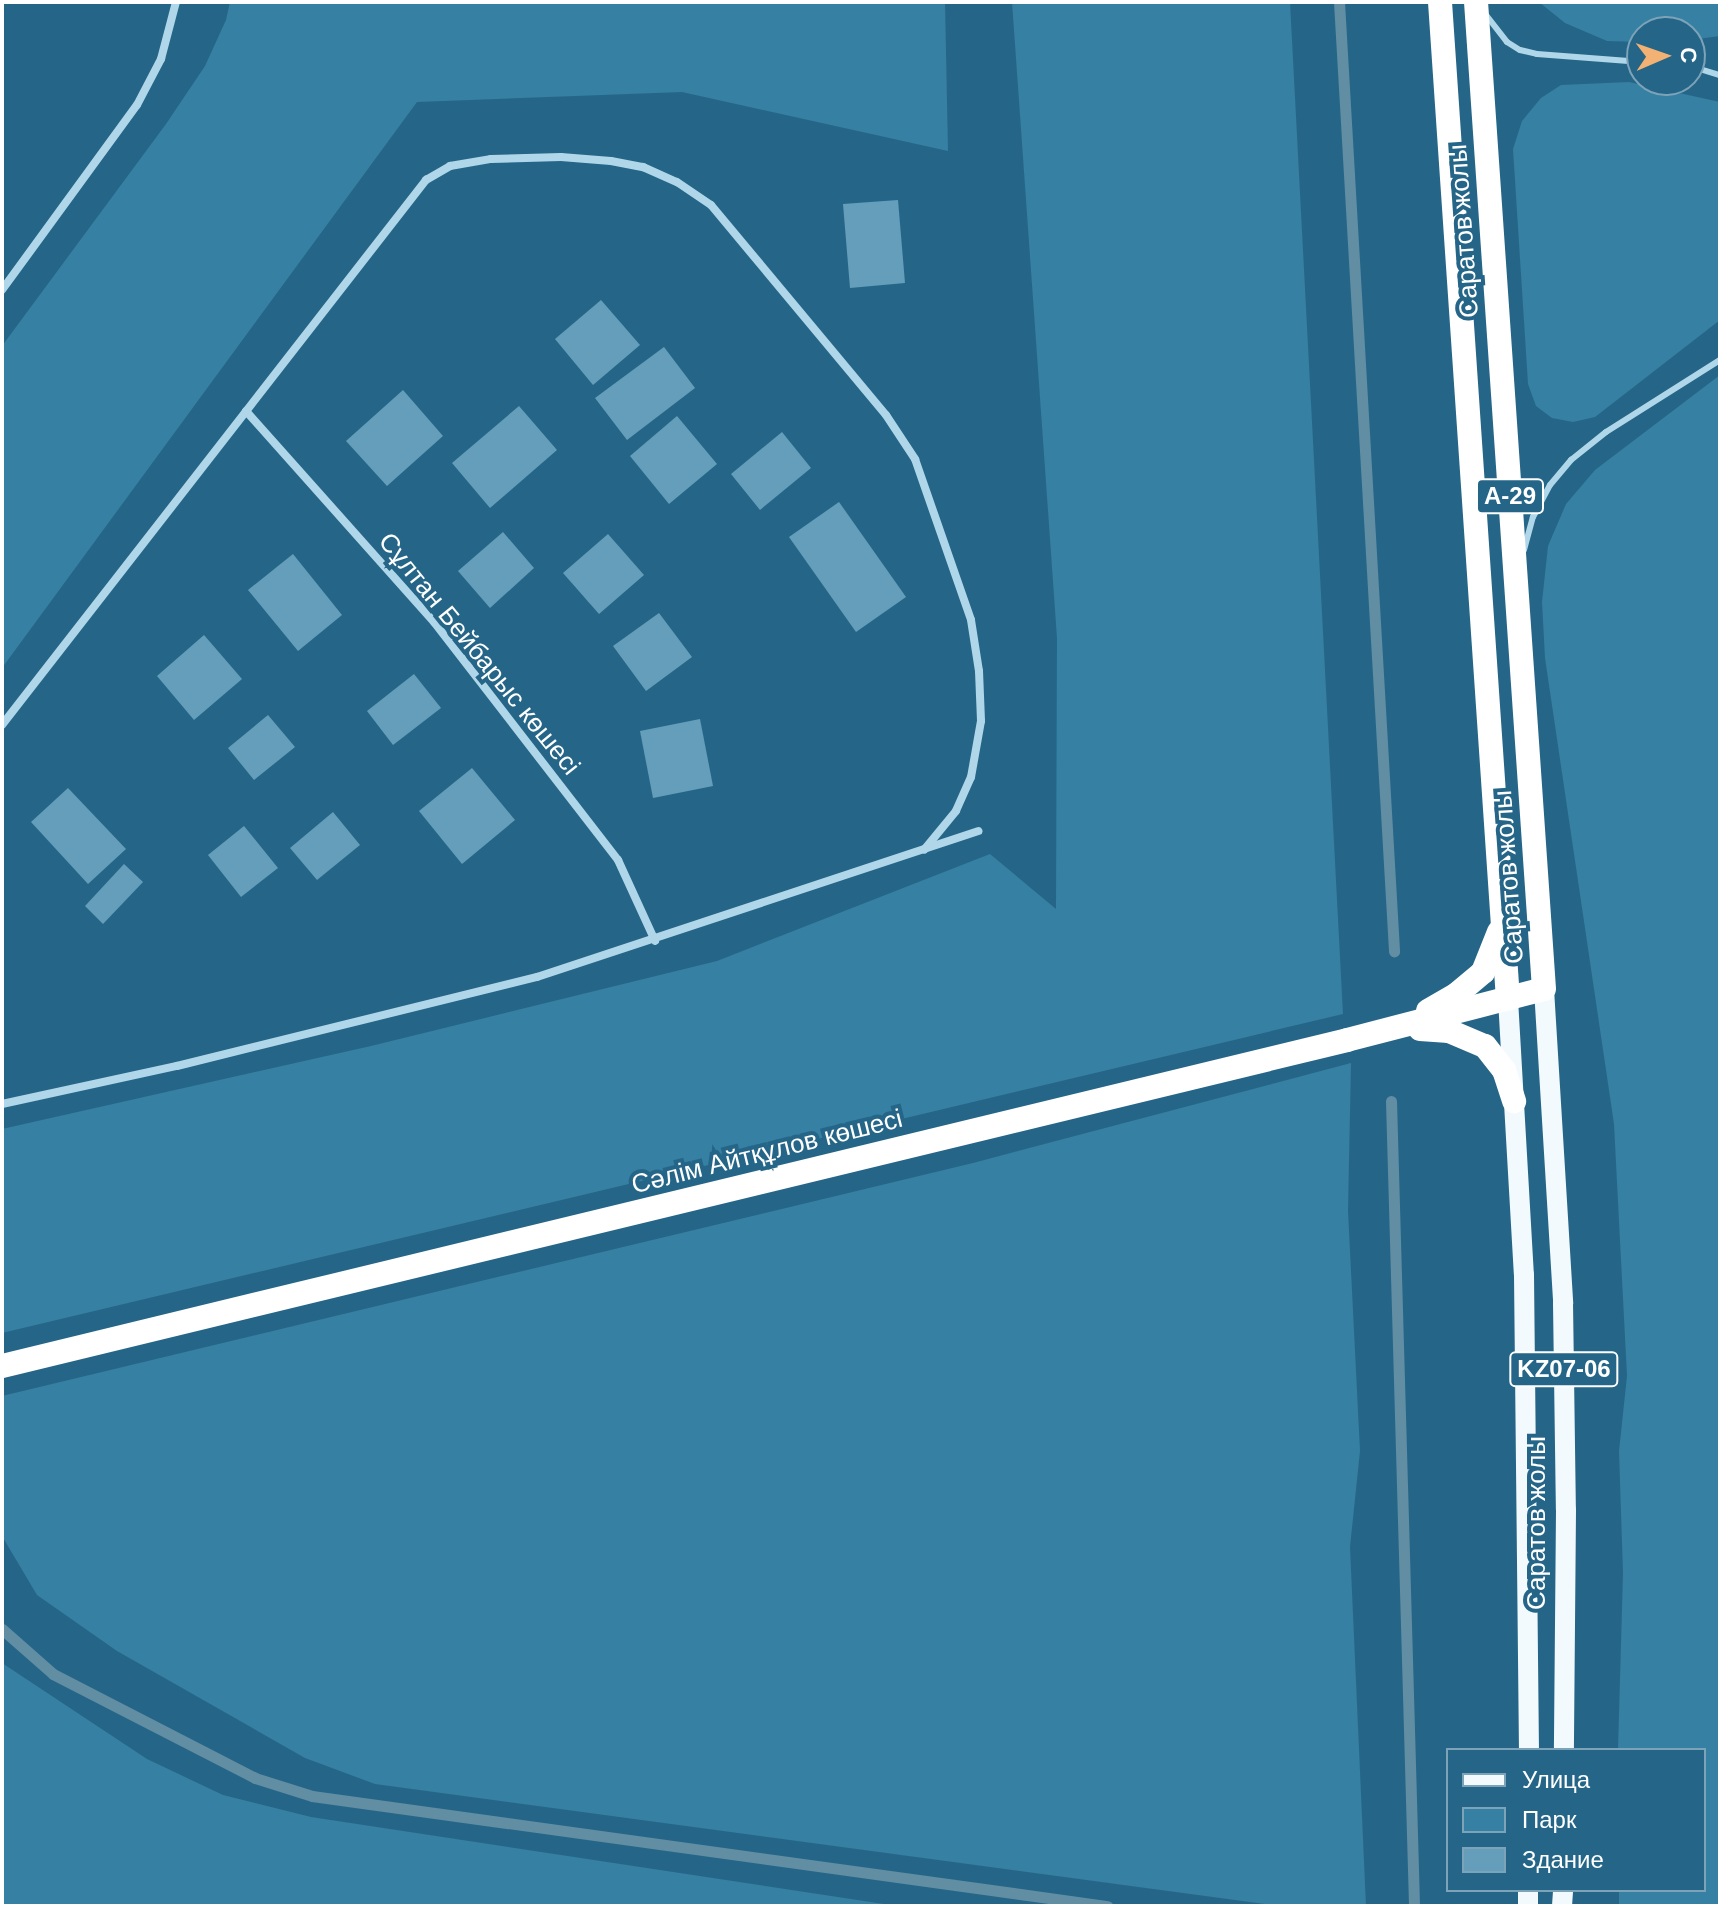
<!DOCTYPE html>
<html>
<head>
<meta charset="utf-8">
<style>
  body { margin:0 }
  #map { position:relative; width:1722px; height:1908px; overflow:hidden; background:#256688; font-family:Helvetica,sans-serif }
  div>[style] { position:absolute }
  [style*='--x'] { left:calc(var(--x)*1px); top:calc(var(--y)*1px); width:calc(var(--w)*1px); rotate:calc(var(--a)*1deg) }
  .green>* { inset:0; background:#3680a3 }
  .stream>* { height:11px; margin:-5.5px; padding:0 5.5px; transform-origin:5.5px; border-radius:5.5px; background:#628ea4 }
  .building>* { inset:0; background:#659eba }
  .lane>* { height:6px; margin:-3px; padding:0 3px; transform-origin:3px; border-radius:3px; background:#b0d7e9 }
  .street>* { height:8px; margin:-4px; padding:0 4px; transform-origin:4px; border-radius:4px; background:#b0d7e9 }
  .primary>* { height:20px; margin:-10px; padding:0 10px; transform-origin:10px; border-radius:10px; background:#f3fafe }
  .highway>* { height:24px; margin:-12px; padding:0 12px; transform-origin:12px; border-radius:12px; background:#fff }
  span { translate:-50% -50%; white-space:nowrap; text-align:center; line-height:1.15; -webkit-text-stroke:8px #256688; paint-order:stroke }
  .shield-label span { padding:2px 6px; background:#256688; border:2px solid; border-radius:6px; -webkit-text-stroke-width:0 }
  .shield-label { font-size:24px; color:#fff; font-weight:700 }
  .street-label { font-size:26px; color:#fff }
  .frame { position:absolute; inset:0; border:4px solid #fff; pointer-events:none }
  .legend { position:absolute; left:1446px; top:1748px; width:260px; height:144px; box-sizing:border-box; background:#256688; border:2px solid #7ca3b8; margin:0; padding:10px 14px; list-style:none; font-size:24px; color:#fff }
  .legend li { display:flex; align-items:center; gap:16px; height:40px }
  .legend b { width:40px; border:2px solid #7ca3b8 }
  .north { position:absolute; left:1626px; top:16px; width:80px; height:80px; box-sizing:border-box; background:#256688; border:2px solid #7ca3b8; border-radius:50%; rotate:88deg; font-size:22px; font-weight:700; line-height:32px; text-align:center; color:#fff }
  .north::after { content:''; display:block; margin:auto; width:28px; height:36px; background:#f3b174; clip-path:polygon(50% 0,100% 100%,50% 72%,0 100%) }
</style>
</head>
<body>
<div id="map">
  <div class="green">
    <div style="clip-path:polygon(230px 2px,945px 2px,948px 151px,682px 92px,417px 102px,2px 668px,2px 346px,166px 124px,205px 66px,226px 20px)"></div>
    <div style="clip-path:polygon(1012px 2px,1290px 2px,1343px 1014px,2px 1333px,2px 1129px,371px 1046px,717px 961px,990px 854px,1056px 909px,1057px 638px)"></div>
    <div style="clip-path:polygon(1539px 2px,1720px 2px,1720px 36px,1690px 40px,1690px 32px,1642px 32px,1642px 42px,1607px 41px,1565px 23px)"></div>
    <div style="clip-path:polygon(1629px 82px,1720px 102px,1720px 320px,1595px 417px,1573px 422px,1552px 418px,1536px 406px,1528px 384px,1513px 149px,1522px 121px,1541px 98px,1561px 85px)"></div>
    <div style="clip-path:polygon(1720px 375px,1720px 1906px,1619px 1906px,1619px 1890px,1704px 1890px,1704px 1750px,1618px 1750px,1623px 1573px,1619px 1451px,1627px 1376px,1614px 1124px,1545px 658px,1542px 602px,1548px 546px,1566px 504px,1595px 470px)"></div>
    <div style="clip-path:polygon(1351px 1063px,1348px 1211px,1360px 1451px,1350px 1547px,1366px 1906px,1280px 1906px,375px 1784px,305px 1758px,117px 1651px,37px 1595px,2px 1536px,2px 1396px,973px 1163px)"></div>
    <div style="clip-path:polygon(2px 1663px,147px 1759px,223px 1795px,311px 1817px,897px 1906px,2px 1906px)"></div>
  </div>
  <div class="stream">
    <div style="--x:1339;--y:2;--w:951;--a:86.68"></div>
    <div style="--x:1391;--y:1101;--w:805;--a:88.36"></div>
    <div style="--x:2;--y:1629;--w:68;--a:41.4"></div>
    <div style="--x:53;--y:1674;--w:227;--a:27.2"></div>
    <div style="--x:255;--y:1778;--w:60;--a:17.5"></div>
    <div style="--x:312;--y:1796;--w:803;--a:7.88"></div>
  </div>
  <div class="building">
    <div style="clip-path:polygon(898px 200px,905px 283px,850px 288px,843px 204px)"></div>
    <div style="clip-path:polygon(601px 300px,640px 345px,593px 385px,555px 339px)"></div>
    <div style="clip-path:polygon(664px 347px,695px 388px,627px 440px,595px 398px)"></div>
    <div style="clip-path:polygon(403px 390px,443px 436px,387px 486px,346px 441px)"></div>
    <div style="clip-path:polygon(519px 406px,557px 450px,490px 508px,452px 463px)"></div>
    <div style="clip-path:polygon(677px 416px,717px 464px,669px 504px,630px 456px)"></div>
    <div style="clip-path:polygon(782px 432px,811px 468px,760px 510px,731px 474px)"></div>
    <div style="clip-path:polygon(839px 502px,906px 597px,856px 632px,789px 537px)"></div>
    <div style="clip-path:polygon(503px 532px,534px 568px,490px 608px,458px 571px)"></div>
    <div style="clip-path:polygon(608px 534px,644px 575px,599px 614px,563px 573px)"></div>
    <div style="clip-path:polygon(293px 554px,342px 615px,298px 651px,248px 590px)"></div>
    <div style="clip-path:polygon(659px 613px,692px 657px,646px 691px,613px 646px)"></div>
    <div style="clip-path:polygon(204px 635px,242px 679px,194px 720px,157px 676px)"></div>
    <div style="clip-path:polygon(414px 674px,441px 708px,393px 745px,367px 711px)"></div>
    <div style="clip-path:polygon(268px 715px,295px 747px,254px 780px,228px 748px)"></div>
    <div style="clip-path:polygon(700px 719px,713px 786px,653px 798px,640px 731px)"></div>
    <div style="clip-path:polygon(472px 768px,515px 820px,462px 864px,419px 811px)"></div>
    <div style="clip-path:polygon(68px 788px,126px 849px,88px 884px,31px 822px)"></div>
    <div style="clip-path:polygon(333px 812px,360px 845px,317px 880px,290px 848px)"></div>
    <div style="clip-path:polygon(244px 826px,278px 868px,241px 897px,208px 855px)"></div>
    <div style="clip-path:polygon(124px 864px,143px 882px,103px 924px,85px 906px)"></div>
  </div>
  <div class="lane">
    <div style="--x:1486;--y:15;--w:34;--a:52"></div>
    <div style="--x:1507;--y:42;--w:15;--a:32"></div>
    <div style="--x:1520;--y:50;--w:17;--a:13"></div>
    <div style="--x:1537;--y:54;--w:105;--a:4.4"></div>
    <div style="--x:1690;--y:66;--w:31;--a:17"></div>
    <div style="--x:1524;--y:550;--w:34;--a:-75"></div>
    <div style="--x:1533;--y:517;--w:36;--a:-62"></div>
    <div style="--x:1550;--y:485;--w:33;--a:-50"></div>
    <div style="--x:1571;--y:460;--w:45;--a:-38.7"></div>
    <div style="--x:1606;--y:432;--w:135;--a:-32.3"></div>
  </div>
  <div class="street">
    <div style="--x:2;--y:290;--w:229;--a:-53.9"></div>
    <div style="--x:137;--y:105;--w:52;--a:-62.4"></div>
    <div style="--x:161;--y:59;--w:59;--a:-75.3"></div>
    <div style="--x:246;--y:411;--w:283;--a:48.3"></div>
    <div style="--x:434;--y:622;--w:301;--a:52.3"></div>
    <div style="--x:618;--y:860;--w:89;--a:65.4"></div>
    <div style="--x:2;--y:725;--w:691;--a:-52.12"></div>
    <div style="--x:426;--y:180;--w:28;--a:-30"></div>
    <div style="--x:450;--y:166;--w:42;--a:-9.7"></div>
    <div style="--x:491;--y:159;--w:70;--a:-1.6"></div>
    <div style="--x:561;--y:157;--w:50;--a:4.6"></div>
    <div style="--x:611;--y:161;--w:33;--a:11"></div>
    <div style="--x:643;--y:167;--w:37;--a:24"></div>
    <div style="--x:677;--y:182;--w:41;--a:34.1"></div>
    <div style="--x:711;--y:205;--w:273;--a:50.2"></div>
    <div style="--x:886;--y:415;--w:53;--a:56.6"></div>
    <div style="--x:915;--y:459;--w:170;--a:70.8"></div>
    <div style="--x:971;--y:620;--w:52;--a:81.1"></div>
    <div style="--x:979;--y:671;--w:50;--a:87.7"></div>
    <div style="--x:981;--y:721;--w:57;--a:100.1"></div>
    <div style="--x:971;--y:777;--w:37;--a:114"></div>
    <div style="--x:956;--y:811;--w:50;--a:129.4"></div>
    <div style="--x:2;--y:1104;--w:179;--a:-12.3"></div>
    <div style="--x:177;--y:1066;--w:371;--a:-13.9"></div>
    <div style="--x:537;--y:977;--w:465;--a:-18.3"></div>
  </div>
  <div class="primary">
    <div style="--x:1544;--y:989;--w:315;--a:86.5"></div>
    <div style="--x:1563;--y:1303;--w:207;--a:89.2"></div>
    <div style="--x:1566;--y:1510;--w:240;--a:90.5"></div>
    <div style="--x:1508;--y:999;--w:276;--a:86.7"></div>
    <div style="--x:1524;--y:1275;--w:475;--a:89.4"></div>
    <div style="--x:1528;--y:1906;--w:16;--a:-90"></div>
    <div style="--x:1562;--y:1906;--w:16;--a:-86"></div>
  </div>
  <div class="highway">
    <div style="--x:1440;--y:2;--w:999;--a:86.1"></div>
    <div style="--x:1428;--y:1011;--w:34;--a:-30"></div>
    <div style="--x:1457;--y:994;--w:34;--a:-40"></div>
    <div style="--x:1483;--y:972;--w:43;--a:-68.2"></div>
    <div style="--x:1420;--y:1029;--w:29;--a:4"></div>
    <div style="--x:1449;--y:1031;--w:39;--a:23"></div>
    <div style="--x:1485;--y:1046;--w:31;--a:52"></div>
    <div style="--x:1504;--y:1070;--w:33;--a:72"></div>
    <div style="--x:2;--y:1366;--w:1384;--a:-13.62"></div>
    <div style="--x:1347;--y:1040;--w:203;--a:-14.5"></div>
    <div style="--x:1544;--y:989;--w:989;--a:-93.94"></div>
  </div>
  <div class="shield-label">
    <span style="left:1510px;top:496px">A-29</span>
    <span style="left:1564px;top:1369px">KZ07-06</span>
  </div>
  <div class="street-label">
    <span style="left:1464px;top:231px;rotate:-94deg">Саратов жолы</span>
    <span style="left:479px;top:654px;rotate:51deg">Сұлтан Бейбарыс көшесі</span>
    <span style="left:1509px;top:877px;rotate:-94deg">Саратов жолы</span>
    <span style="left:767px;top:1152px;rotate:-14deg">Сәлім Айтқұлов көшесі</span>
    <span style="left:1537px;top:1523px;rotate:-90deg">Саратов жолы</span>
  </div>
  <div class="frame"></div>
  <ul class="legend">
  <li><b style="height:10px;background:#f3fafe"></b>Улица</li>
  <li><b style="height:22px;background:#3680a3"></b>Парк</li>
  <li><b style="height:22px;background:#659eba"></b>Здание</li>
  </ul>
  <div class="north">С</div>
</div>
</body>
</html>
